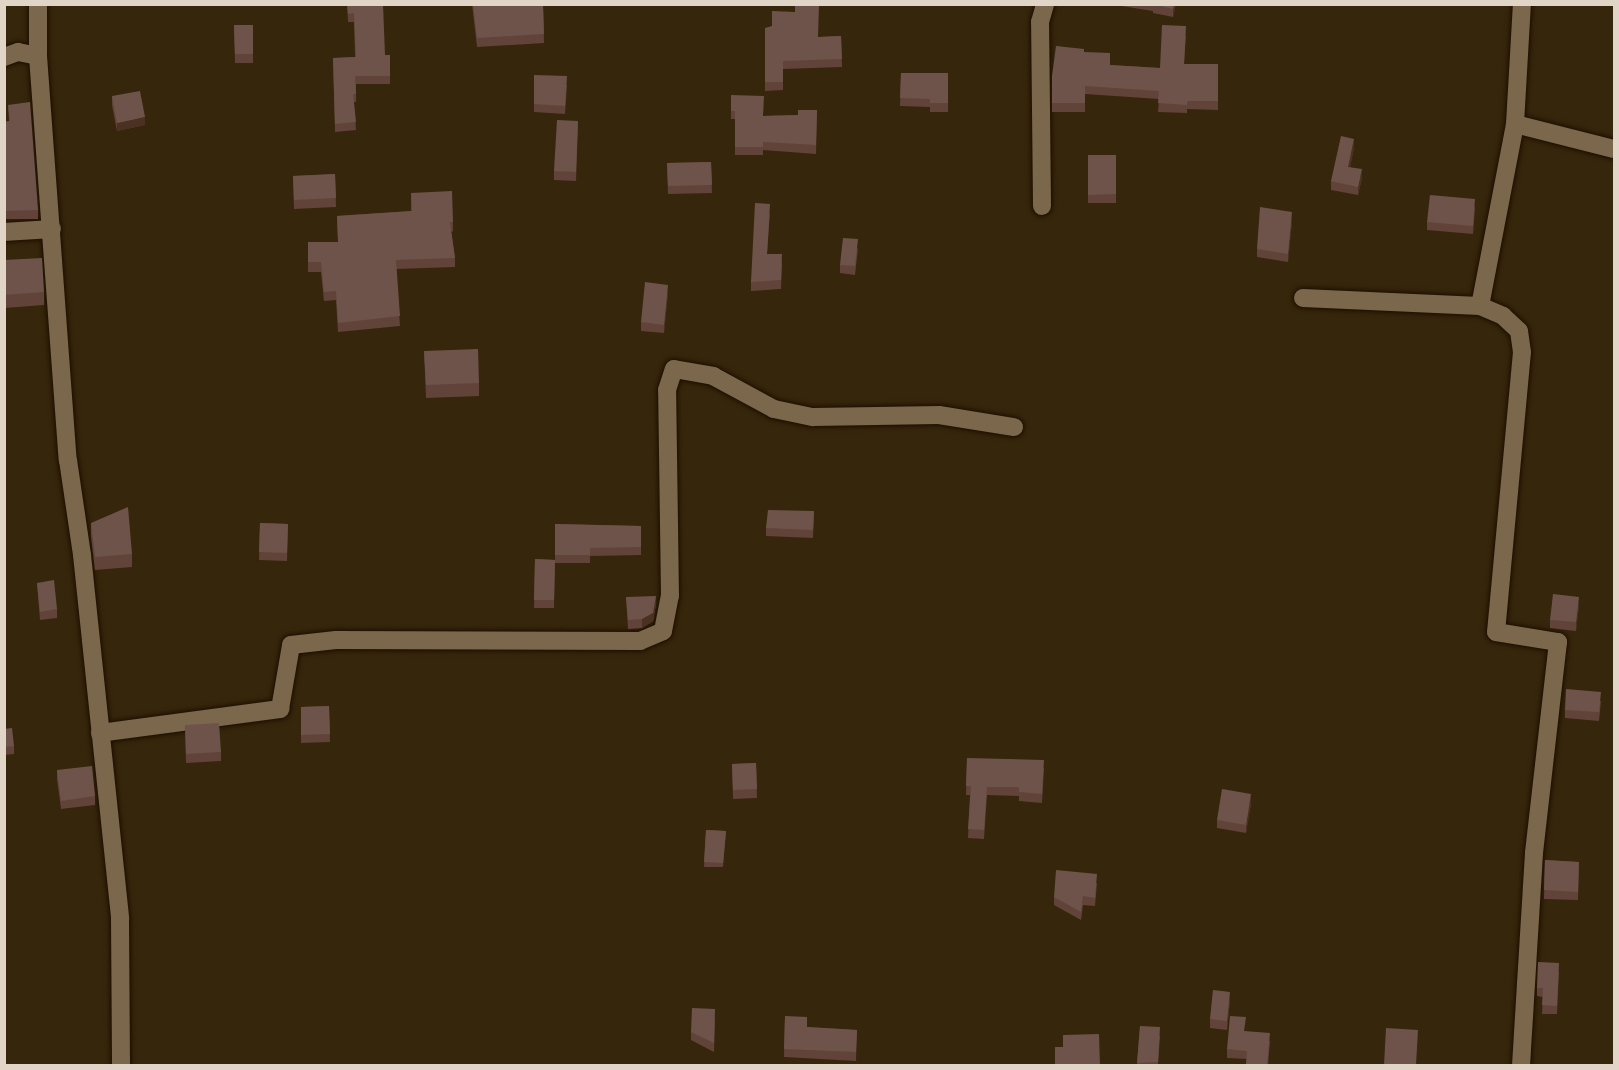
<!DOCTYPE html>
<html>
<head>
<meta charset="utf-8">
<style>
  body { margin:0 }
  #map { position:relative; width:1619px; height:1070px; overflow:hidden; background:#36260b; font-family:"Fira Sans",sans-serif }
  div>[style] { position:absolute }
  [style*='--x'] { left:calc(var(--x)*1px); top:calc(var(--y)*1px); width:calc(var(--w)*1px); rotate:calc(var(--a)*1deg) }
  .roads { filter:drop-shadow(0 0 2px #1d0e00) drop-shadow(0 0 2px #1d0e00) }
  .minor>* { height:18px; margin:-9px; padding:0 9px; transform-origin:9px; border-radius:9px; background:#7a674c }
  .wall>* { inset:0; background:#61433a }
  .shaded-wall>* { inset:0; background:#4a3121 }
  .building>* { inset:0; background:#6e534a }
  span { translate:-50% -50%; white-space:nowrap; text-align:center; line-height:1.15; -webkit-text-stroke:4.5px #181006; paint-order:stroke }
  .frame { position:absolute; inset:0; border:6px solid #e0d5c6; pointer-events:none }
</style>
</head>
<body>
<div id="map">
  <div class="roads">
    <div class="minor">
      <div style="--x:38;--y:4;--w:52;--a:90"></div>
      <div style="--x:38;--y:56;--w:405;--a:85.8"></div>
      <div style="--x:68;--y:460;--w:96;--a:81.6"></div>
      <div style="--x:82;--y:555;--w:366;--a:84"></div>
      <div style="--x:120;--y:919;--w:147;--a:89.6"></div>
      <div style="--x:4;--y:57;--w:15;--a:-20"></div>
      <div style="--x:18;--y:52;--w:20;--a:11"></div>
      <div style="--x:1515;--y:124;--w:102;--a:14.2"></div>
      <div style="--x:1042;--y:206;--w:184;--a:-90.6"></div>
      <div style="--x:1040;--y:22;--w:19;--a:-74"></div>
      <div style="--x:4;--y:232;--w:48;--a:-3.6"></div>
      <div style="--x:1303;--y:298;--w:177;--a:2.6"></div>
      <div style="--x:1480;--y:306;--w:25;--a:23"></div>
      <div style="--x:1503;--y:316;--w:22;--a:43"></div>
      <div style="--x:1519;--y:331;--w:21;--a:82"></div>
      <div style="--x:1522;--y:352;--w:281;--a:95.3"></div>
      <div style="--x:1496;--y:632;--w:63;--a:9.2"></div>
      <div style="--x:1558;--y:642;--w:212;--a:96.5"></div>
      <div style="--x:1534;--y:853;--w:213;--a:93.5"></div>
      <div style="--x:1480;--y:306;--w:185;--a:-79.1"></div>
      <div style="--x:1515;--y:124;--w:120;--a:-86.7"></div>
      <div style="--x:100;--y:733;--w:182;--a:-7.6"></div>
      <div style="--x:280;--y:709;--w:65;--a:-80.2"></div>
      <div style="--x:291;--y:645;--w:45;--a:-6.3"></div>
      <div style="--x:336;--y:640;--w:304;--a:0.2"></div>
      <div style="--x:640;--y:641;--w:25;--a:-23"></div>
      <div style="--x:663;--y:631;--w:36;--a:-79"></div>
      <div style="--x:670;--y:596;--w:206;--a:-90.8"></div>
      <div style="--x:667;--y:390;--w:22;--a:-72"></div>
      <div style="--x:674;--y:369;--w:40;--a:10"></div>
      <div style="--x:713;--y:376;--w:69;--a:28.4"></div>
      <div style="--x:774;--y:409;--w:40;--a:12"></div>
      <div style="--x:813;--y:417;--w:126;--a:-0.9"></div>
      <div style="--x:939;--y:415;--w:76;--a:9.1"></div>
    </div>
  </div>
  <div class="wall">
    <div style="clip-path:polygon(347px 4px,385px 55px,390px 55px,390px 84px,356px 84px,356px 102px,354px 102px,356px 130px,335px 132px,333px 58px,355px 57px,354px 22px,348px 22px)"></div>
    <div style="clip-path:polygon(472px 4px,543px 4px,544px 43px,477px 47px)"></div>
    <div style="clip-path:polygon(1115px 4px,1176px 4px,1173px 17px,1153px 13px,1153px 11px,1115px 5px)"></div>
    <div style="clip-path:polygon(234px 25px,253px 25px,253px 63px,235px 63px)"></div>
    <div style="clip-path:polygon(765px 28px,819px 37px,841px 36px,842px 67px,783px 69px,783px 90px,765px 91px)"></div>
    <div style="clip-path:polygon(1186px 35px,1184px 64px,1218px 64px,1218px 110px,1187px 109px,1187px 113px,1158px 112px,1159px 99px,1085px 94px,1085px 112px,1052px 112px,1052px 76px,1084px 52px,1110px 65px,1160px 68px)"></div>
    <div style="clip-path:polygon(901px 73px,948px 73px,948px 112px,930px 112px,930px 107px,900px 106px)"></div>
    <div style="clip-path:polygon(534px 75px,567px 85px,565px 114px,534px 112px)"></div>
    <div style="clip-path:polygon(731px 95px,763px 116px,798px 115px,817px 110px,816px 154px,763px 150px,763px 155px,735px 155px,735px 119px,731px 119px)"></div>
    <div style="clip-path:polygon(112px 96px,145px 125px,117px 131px,112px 105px)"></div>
    <div style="clip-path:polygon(8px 105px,38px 210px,38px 219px,4px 219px,4px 122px,9px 121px)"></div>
    <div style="clip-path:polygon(578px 121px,576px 181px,554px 180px,554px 171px)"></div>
    <div style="clip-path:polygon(1354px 148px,1350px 167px,1362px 178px,1358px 195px,1331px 190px,1331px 181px)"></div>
    <div style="clip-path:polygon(1088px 155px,1116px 155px,1116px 203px,1088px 203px)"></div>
    <div style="clip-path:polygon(711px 162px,712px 193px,668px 194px,667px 163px)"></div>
    <div style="clip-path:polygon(335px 174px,336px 207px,294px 209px,293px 176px)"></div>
    <div style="clip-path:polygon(411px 193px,453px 222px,453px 231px,451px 232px,455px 258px,455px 267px,396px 269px,400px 326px,338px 332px,336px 300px,324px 301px,321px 272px,308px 272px,308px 242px,338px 242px,337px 216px,411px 211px)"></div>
    <div style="clip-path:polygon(1475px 207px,1473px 234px,1427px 230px,1427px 222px)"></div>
    <div style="clip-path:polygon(770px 212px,767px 254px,782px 263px,781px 289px,751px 291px,751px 282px)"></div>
    <div style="clip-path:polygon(1292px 221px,1288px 262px,1257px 257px,1257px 249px)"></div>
    <div style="clip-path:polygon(858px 248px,855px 275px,840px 273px,840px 265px)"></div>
    <div style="clip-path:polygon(4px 260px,44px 292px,44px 305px,4px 308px)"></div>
    <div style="clip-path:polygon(668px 293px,664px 333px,641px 331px,641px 322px)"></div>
    <div style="clip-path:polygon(424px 351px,479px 383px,479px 396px,426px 398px)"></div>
    <div style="clip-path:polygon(814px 511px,813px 538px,766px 536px,766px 528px)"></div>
    <div style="clip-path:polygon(91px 523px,132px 554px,132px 567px,95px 570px,91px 536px)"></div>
    <div style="clip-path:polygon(260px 523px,288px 524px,287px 561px,259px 560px)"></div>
    <div style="clip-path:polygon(555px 524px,641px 526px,641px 555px,590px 556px,590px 563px,555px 563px)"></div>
    <div style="clip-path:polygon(535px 559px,555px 560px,554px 608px,534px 608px)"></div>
    <div style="clip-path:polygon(37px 583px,57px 609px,57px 618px,40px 620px)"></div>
    <div style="clip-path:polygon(626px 597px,656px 604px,653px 621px,642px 628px,628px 629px)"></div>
    <div style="clip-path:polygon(1579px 605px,1576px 631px,1550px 628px,1550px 620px)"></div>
    <div style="clip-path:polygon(1601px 701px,1599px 721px,1565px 718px,1565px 710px)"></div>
    <div style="clip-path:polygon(329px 706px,330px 742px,301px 743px,301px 707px)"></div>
    <div style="clip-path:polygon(185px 725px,221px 752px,221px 761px,186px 763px)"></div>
    <div style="clip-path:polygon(4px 729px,14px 746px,14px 754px,4px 755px)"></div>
    <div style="clip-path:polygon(967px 758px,1044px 768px,1042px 803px,1019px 801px,1019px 796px,987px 795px,984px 839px,968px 838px,970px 795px,966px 795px)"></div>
    <div style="clip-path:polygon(756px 763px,757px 798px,733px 799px,732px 764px)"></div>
    <div style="clip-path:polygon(57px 770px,95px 796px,95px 805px,61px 809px,57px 779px)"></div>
    <div style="clip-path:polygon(1251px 803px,1246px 833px,1217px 828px,1217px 820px)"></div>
    <div style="clip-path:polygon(706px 830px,726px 831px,723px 867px,704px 867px)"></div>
    <div style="clip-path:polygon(1545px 860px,1579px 862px,1578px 900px,1544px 899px)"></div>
    <div style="clip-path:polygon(1097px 883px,1095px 906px,1083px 905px,1081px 920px,1054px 905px,1054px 897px)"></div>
    <div style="clip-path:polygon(1559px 971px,1557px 1014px,1542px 1014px,1543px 997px,1537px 996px,1537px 988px)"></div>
    <div style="clip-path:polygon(1230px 1000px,1227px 1030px,1210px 1028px,1210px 1019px)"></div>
    <div style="clip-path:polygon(785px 1016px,807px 1027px,857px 1030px,856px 1061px,784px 1057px)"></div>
    <div style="clip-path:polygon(715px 1018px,714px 1052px,691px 1040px,691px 1032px)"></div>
    <div style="clip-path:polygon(1140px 1026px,1160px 1036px,1158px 1065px,1137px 1065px)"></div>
    <div style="clip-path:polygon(1245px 1031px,1270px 1041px,1268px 1065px,1246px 1065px,1247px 1059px,1227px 1058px,1227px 1049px)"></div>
  </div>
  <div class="shaded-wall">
    <div style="clip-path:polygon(1174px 4px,1176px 4px,1173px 17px,1173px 9px)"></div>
    <div style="clip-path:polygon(145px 117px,145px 125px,117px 131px,117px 123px)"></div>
    <div style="clip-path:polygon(1354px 139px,1354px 148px,1348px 175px,1348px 167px)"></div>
    <div style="clip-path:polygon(1362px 169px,1362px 178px,1358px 195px,1358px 187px)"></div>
    <div style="clip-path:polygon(1292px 212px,1292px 221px,1288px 262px,1288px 254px)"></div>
    <div style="clip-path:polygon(668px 285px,668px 293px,664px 333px,664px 325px)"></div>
    <div style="clip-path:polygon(656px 596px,656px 604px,653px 621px,642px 628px,642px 619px)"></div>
    <div style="clip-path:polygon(1579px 597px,1579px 605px,1576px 631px,1576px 622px)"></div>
    <div style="clip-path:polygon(1251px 794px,1251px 803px,1246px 833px,1246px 825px)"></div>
    <div style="clip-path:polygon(1230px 992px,1230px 1000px,1227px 1030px,1227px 1021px)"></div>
  </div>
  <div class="building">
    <div style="clip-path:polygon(347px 4px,383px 4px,385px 55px,390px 55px,390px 76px,355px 76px,356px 94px,353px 94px,356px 122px,335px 124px,333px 58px,356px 57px,354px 13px,348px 14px)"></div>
    <div style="clip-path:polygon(473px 4px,543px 4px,544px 34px,477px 38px)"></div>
    <div style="clip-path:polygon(1153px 4px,1174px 4px,1173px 9px)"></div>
    <div style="clip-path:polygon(795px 5px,819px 5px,818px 37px,841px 36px,842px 59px,783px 61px,783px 82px,765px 82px,765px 28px,772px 26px,772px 11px,795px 12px)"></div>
    <div style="clip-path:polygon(234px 25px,253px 25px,253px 54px,235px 54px)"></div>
    <div style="clip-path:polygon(1162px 25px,1186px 26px,1184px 64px,1218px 64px,1218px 101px,1187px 101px,1187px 105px,1158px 103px,1159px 91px,1085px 86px,1085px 103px,1052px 103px,1052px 76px,1056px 46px,1084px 49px,1084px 52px,1110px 53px,1110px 65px,1160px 68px)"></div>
    <div style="clip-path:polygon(901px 73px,948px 73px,948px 103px,930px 103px,930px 99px,900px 98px)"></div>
    <div style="clip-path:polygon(534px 75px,567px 76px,565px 106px,534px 104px)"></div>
    <div style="clip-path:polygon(140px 91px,145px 117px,117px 123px,112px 96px)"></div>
    <div style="clip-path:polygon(731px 95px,764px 96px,763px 116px,798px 115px,798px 110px,817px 110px,816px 145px,763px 142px,763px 147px,735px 147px,735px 111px,731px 111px)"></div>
    <div style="clip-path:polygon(30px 102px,38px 210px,4px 211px,4px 122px,10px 121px,8px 105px)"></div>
    <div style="clip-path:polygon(557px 120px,578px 121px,576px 172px,554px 171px)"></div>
    <div style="clip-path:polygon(1341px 136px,1354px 139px,1348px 167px,1362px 169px,1358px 187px,1331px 181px)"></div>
    <div style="clip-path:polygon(1088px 155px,1116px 155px,1116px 194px,1088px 195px)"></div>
    <div style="clip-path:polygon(711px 162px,712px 185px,668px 186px,667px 163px)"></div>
    <div style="clip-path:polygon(335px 174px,336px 198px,294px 200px,293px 176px)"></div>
    <div style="clip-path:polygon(452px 191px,453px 222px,450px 222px,455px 258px,396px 260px,400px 316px,338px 323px,336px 291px,324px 292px,321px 262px,308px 262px,308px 242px,338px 242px,337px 216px,412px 211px,411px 193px)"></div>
    <div style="clip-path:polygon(1430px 195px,1475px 199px,1473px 226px,1427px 222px)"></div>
    <div style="clip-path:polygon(755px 203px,770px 204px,767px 254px,782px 254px,781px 280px,751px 282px)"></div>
    <div style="clip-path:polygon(1260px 207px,1292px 212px,1288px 254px,1257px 249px)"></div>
    <div style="clip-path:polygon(843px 238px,858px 239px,855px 266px,840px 265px)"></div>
    <div style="clip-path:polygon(42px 258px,44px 292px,4px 295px,4px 260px)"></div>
    <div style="clip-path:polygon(645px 282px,668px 285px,664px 325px,641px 322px)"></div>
    <div style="clip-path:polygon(478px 349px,479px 383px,426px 385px,424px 351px)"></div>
    <div style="clip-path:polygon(128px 507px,132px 554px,95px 557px,91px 523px)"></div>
    <div style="clip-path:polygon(768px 510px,814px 511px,813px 530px,766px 528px)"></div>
    <div style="clip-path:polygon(260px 523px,288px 524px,287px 553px,259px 552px)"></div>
    <div style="clip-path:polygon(555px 524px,641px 526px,641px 547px,590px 548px,590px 555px,555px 555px)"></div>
    <div style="clip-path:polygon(535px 559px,555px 560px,554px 600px,534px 600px)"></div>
    <div style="clip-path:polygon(54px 580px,57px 609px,40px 612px,37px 583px)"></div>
    <div style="clip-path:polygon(1553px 594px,1579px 597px,1576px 622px,1550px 620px)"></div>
    <div style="clip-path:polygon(656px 596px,653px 613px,642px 619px,628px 620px,626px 597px)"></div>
    <div style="clip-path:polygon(1614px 662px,1614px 681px,1613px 681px)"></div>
    <div style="clip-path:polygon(1566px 689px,1601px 692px,1599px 712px,1565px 710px)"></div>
    <div style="clip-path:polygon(329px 706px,330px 734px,301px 735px,301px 707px)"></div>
    <div style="clip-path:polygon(219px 723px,221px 752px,186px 754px,185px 725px)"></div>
    <div style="clip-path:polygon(12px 728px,14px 746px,4px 747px,4px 729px)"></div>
    <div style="clip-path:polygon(967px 758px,1044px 760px,1042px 794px,1019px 792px,1019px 787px,987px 787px,984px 830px,968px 829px,971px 786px,966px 786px)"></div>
    <div style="clip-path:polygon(756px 763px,757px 789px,733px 790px,732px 764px)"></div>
    <div style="clip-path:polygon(92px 766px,95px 796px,61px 801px,57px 770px)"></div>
    <div style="clip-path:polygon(1222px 789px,1251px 794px,1246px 825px,1217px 820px)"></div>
    <div style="clip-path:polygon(706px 830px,726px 831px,723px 863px,704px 862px)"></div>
    <div style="clip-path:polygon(1545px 860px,1579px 862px,1578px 892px,1544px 890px)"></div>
    <div style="clip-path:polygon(1056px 870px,1097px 874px,1095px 898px,1083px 896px,1081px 912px,1054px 897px)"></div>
    <div style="clip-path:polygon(1538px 962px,1559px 963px,1557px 1006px,1542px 1005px,1543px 988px,1537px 988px)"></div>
    <div style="clip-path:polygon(1213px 990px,1230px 992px,1227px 1021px,1210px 1019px)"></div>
    <div style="clip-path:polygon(692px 1008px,715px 1009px,714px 1043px,691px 1032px)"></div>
    <div style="clip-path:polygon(785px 1016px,807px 1017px,807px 1027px,857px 1030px,856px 1052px,784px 1049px)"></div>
    <div style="clip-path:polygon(1230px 1016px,1246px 1017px,1244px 1031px,1270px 1033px,1267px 1065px,1246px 1065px,1247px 1051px,1227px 1049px)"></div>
    <div style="clip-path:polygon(1140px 1026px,1160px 1027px,1158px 1062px,1137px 1063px)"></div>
    <div style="clip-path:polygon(1386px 1028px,1418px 1030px,1416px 1065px,1384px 1065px)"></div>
    <div style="clip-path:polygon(1099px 1034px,1100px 1065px,1055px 1065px,1055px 1047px,1063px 1047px,1063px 1035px)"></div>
  </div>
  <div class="frame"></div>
</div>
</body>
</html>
